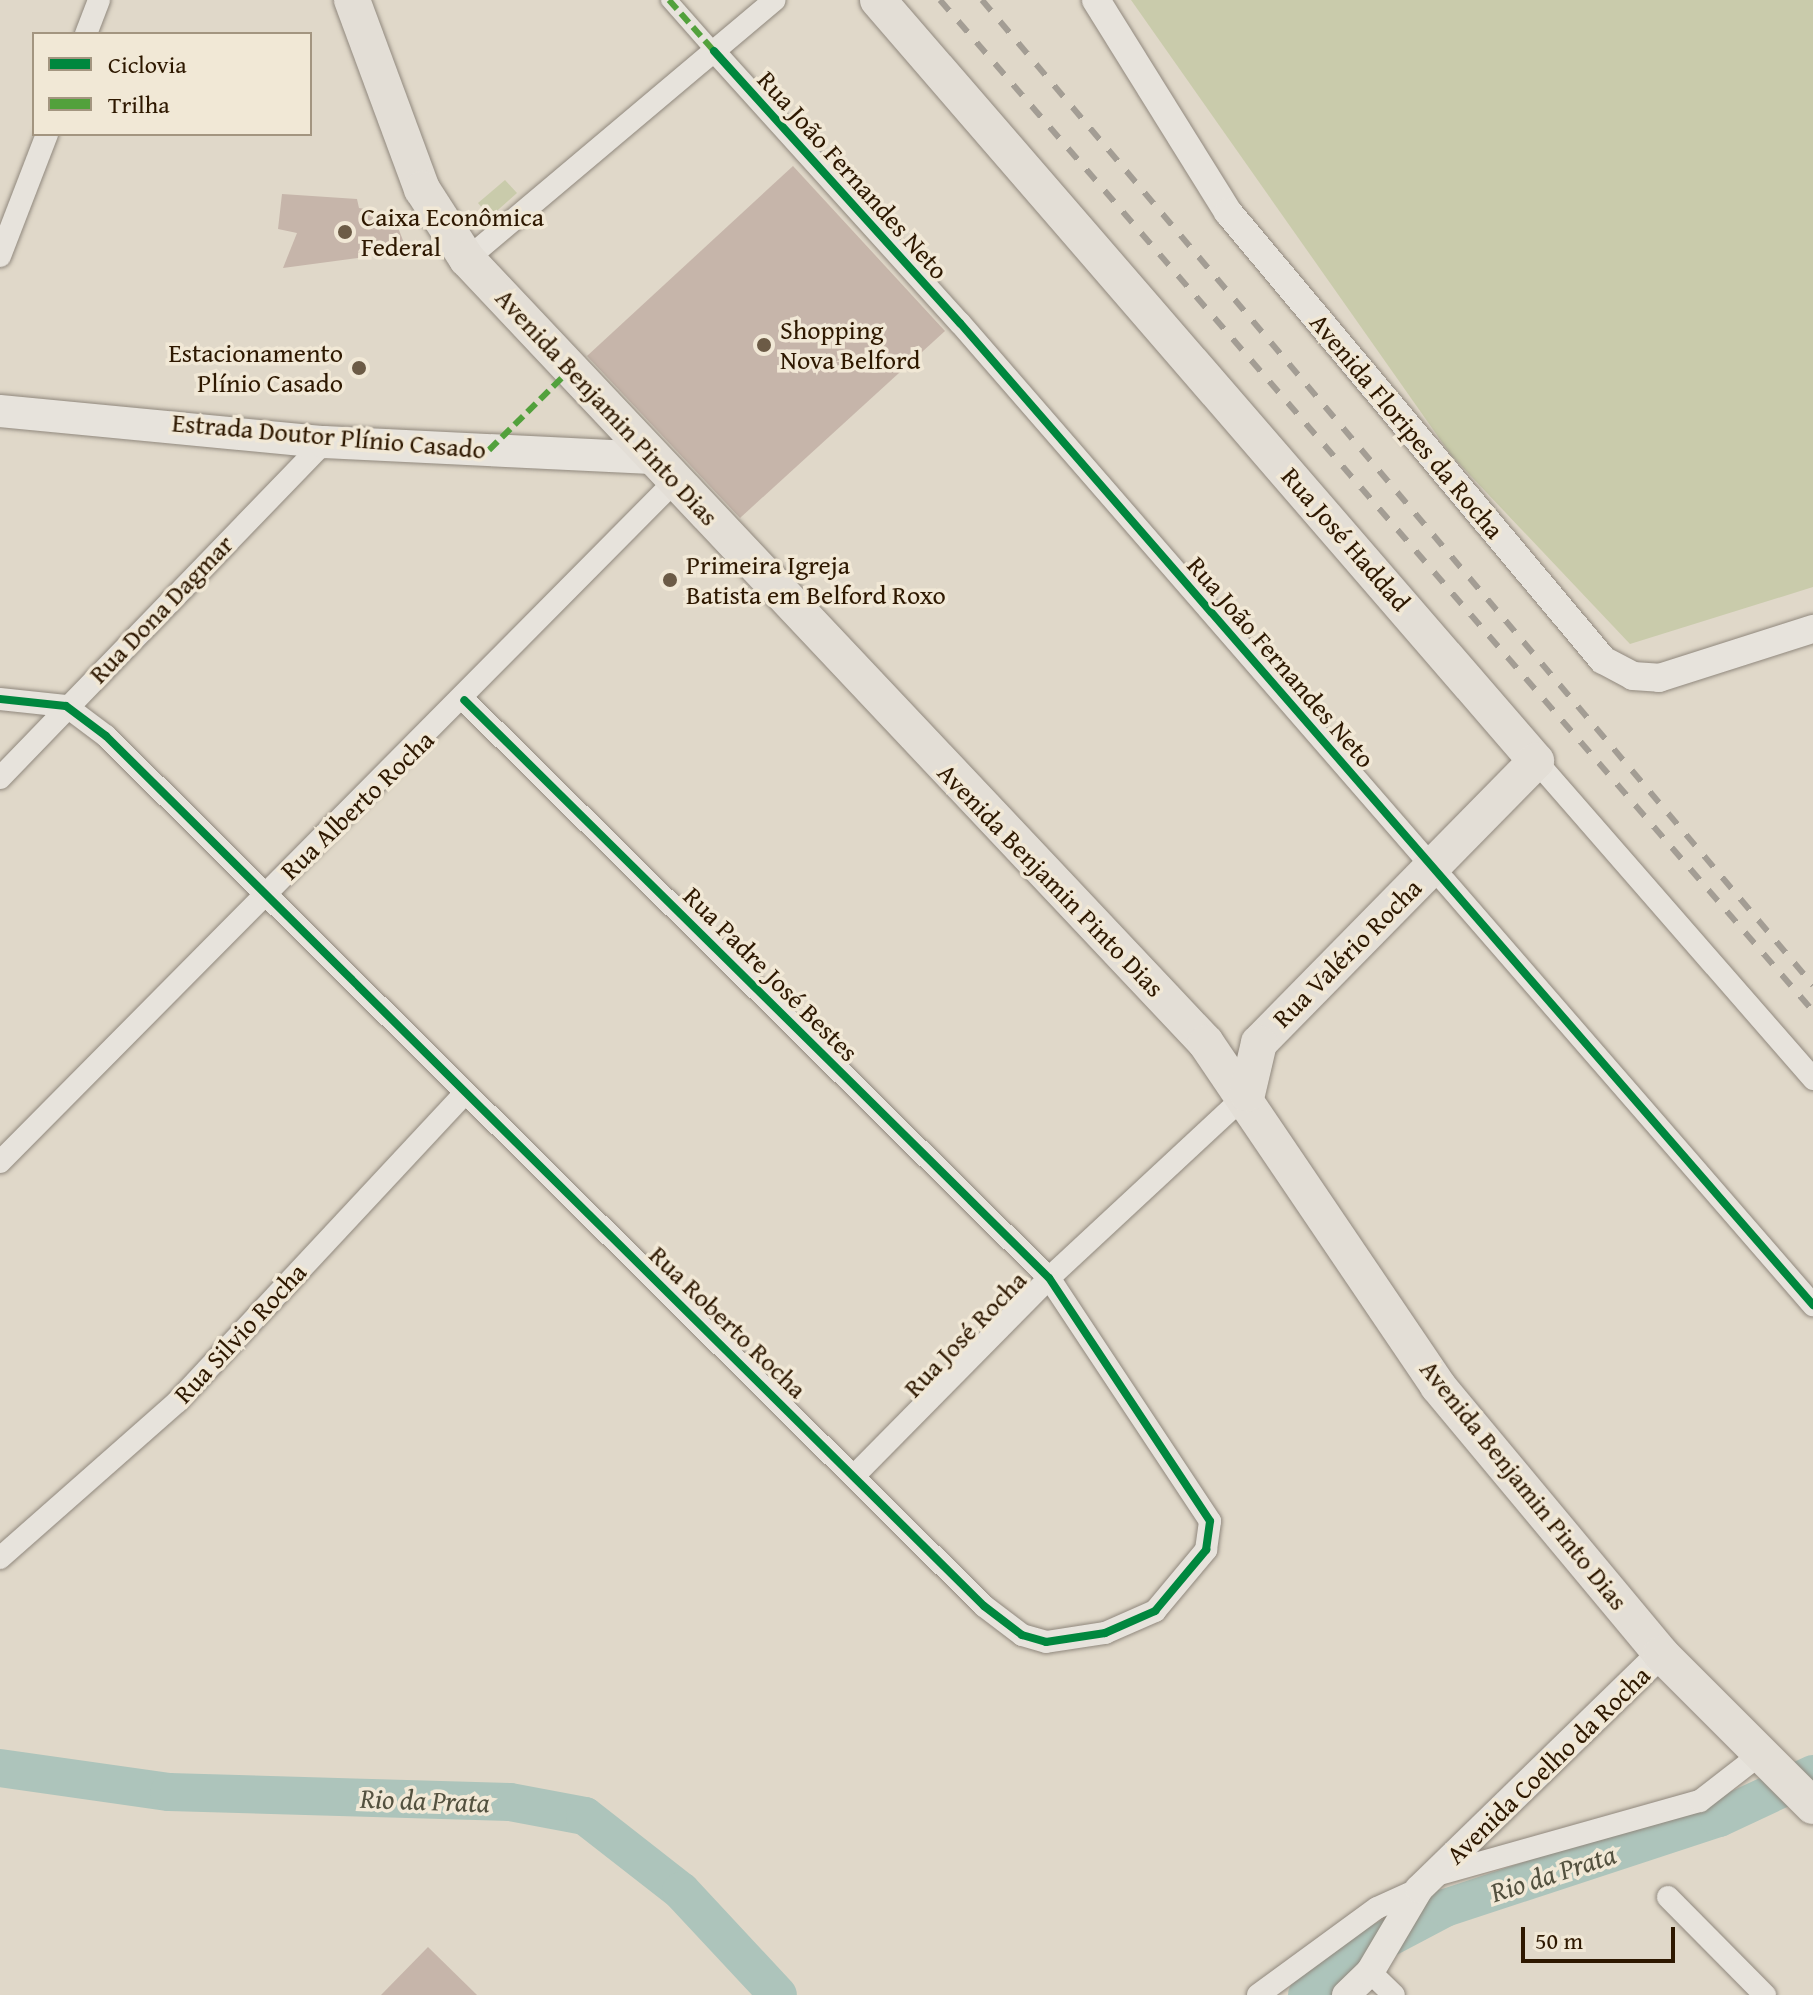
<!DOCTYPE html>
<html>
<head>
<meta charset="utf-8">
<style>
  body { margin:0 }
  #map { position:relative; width:1813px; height:1995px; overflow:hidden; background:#e0d8c9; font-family:"Gentium Book Plus",serif }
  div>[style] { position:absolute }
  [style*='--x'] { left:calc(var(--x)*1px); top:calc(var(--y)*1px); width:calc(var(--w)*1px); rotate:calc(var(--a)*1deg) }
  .green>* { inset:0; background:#c9cbab }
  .river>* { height:38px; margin:-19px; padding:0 19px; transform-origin:19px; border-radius:19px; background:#adc4bb }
  .building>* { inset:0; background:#c6b5aa }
  .roads { filter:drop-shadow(0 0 2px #90887d) drop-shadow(0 0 2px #90887d) }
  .pedestrian>* { height:16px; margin:-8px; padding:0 8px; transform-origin:8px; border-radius:8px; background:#e7e3dc }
  .minor>* { height:22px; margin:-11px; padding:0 11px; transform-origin:11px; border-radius:11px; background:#e7e3dc }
  .tertiary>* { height:28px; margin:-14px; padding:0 14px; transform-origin:14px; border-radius:14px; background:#e7e3dc }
  .secondary>* { height:32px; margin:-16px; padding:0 16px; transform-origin:16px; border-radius:16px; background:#e7e3dc }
  .primary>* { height:36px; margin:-18px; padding:0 18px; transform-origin:18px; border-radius:18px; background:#e3ded6 }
  .rail>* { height:6px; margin-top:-3px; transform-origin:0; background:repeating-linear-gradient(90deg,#a39d94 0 14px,transparent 0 28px) }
  .quiet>* { height:6px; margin-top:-3px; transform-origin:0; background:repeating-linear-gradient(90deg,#52a13c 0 12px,transparent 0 18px) }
  .cycleway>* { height:8px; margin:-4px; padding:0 4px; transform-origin:4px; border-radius:4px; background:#00873e }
  .dots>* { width:22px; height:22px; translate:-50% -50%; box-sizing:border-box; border:4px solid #f1e8d6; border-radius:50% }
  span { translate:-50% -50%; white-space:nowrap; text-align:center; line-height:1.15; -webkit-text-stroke:7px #f1e8d6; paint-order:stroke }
  .street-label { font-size:26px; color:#2e1800 }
  .poi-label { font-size:26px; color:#2e1800 }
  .left { translate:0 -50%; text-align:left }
  .right { translate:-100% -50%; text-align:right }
  .water-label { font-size:28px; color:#53513f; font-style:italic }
  .legend { position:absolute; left:32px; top:32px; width:280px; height:104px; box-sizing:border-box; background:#f1e8d6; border:2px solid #a39580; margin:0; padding:10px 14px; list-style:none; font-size:24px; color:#2e1800 }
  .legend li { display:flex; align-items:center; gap:16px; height:40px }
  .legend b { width:40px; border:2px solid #a39580 }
  .scale { position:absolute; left:1521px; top:1927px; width:154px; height:36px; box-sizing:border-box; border:4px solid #2e1800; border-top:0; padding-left:10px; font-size:24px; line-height:28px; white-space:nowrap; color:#2e1800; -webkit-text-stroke:6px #f1e8d6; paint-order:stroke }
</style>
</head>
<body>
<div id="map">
  <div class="green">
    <div style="clip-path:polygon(1131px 0,1813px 0,1813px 587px,1630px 644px,1451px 455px)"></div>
    <div style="clip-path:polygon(505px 180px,517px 193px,490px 217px,478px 203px)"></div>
  </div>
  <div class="river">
    <div style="--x:0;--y:1768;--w:171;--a:8.1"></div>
    <div style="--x:169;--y:1792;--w:341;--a:1.7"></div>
    <div style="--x:510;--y:1802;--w:76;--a:10.6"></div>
    <div style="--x:585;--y:1816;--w:122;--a:38"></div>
    <div style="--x:681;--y:1891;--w:142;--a:47"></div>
    <div style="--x:1307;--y:1995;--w:45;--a:-44.1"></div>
    <div style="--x:1339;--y:1964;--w:120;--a:-27.8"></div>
    <div style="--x:1445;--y:1908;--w:288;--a:-18.2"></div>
    <div style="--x:1719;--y:1818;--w:104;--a:-25.1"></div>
  </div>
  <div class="building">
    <div style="clip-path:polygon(793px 166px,945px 331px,740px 518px,587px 356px)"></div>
    <div style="clip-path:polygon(282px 194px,357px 199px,359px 208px,393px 214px,410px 259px,365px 248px,365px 257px,283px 268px,297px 233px,278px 229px)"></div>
    <div style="clip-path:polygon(428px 1947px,477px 1995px,381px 1995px)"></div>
  </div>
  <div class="roads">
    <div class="pedestrian">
      <div style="--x:669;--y:0;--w:68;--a:48.6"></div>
    </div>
    <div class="minor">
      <div style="--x:86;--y:34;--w:36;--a:-69"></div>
      <div style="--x:714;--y:51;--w:367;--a:47.9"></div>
      <div style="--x:960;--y:323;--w:1301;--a:49.02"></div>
      <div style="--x:0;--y:256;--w:131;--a:-68.9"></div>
      <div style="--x:467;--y:259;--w:402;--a:-40.1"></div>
      <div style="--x:0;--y:699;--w:66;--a:6.1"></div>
      <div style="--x:66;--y:706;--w:50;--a:36.9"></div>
      <div style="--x:106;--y:736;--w:1236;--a:44.74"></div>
      <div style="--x:984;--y:1606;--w:48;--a:37.3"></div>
      <div style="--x:1022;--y:1635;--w:25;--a:16"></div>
      <div style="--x:1046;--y:1642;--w:60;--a:-8.7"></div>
      <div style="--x:1105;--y:1633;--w:55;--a:-23.7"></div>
      <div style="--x:1155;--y:1611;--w:80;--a:-50.1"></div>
      <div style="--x:1206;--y:1550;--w:29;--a:-82"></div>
      <div style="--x:1210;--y:1521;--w:291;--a:-123.5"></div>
      <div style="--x:1049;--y:1278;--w:822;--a:-135.34"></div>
      <div style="--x:1536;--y:761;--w:422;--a:48.9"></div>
      <div style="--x:0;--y:778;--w:467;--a:-46"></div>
      <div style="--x:0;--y:1162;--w:962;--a:-45.25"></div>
      <div style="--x:855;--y:1475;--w:276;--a:-45.4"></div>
      <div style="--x:1049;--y:1278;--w:270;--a:-42.9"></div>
      <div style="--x:0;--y:1558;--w:236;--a:-41.4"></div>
      <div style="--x:177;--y:1402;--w:422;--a:-47"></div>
      <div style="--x:1436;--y:1875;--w:274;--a:-15.7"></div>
      <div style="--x:1700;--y:1801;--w:73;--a:-37.8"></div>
      <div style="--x:1668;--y:1897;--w:138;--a:45.3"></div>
      <div style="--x:1370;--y:1972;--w:33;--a:44"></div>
      <div style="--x:1258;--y:1995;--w:147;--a:-36.2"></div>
      <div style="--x:1377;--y:1908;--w:46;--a:-24.3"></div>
    </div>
    <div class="tertiary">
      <div style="--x:1096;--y:0;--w:250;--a:58.1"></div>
      <div style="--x:1228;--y:212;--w:584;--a:50.07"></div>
      <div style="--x:1603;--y:660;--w:34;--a:28"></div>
      <div style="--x:1633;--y:676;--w:26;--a:4"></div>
      <div style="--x:1659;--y:678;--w:162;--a:-17.7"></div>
      <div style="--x:1346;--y:1995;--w:33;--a:-44"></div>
      <div style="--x:1370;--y:1972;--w:96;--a:-59.4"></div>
      <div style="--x:1419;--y:1889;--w:337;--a:-44.2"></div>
    </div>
    <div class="secondary">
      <div style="--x:0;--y:411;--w:325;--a:5.5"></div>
      <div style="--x:324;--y:442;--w:333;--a:2.8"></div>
    </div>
    <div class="primary">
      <div style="--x:352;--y:0;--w:202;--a:69.7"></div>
      <div style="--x:422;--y:189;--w:83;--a:57.3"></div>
      <div style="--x:467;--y:259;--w:1077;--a:46.69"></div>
      <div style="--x:1206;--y:1043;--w:414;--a:55.9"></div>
      <div style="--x:1438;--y:1386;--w:349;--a:50.2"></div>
      <div style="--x:1661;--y:1654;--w:215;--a:45"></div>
      <div style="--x:878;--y:0;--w:1006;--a:49.15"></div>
      <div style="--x:1536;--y:761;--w:395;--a:134.5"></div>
      <div style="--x:1259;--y:1043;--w:52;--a:103.2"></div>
    </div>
  </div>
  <div class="rail">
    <div style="--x:940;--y:0;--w:1336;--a:49.19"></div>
    <div style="--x:982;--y:0;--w:1289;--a:49.85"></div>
  </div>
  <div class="quiet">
    <div style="--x:669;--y:0;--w:68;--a:48.6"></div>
    <div style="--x:489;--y:450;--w:117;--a:-44.7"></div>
  </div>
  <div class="cycleway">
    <div style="--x:714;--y:51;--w:367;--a:47.9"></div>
    <div style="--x:960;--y:323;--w:1301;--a:49.02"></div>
    <div style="--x:0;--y:699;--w:66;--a:6.1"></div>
    <div style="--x:66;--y:706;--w:50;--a:36.9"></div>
    <div style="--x:106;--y:736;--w:1236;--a:44.74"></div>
    <div style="--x:984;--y:1606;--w:48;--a:37.3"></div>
    <div style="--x:1022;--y:1635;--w:25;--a:16"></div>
    <div style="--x:1046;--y:1642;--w:60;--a:-8.7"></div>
    <div style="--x:1105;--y:1633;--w:55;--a:-23.7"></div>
    <div style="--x:1155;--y:1611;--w:80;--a:-50.1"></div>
    <div style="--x:1206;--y:1550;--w:29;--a:-82"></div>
    <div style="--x:1210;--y:1521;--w:291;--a:-123.5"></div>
    <div style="--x:1049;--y:1278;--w:822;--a:-135.34"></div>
  </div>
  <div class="dots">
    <div style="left:345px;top:232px;background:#6c5b46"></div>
    <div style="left:764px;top:345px;background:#6c5b46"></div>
    <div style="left:359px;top:368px;background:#6c5b46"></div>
    <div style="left:670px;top:580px;background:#6c5b46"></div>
  </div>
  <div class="street-label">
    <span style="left:853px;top:175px;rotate:48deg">Rua João Fernandes Neto</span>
    <span style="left:607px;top:407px;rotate:47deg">Avenida Benjamin Pinto Dias</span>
    <span style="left:1407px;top:426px;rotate:50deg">Avenida Floripes da Rocha</span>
    <span style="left:329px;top:436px;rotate:5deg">Estrada Doutor Plínio Casado</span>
    <span style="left:1346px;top:539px;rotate:49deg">Rua José Haddad</span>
    <span style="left:161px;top:609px;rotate:-46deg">Rua Dona Dagmar</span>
    <span style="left:1281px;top:662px;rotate:49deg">Rua João Fernandes Neto</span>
    <span style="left:357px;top:805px;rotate:-44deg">Rua Alberto Rocha</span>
    <span style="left:1051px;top:880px;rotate:46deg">Avenida Benjamin Pinto Dias</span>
    <span style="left:1347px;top:953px;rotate:-45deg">Rua Valério Rocha</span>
    <span style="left:771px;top:974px;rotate:45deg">Rua Padre José Bestes</span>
    <span style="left:728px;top:1322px;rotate:44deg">Rua Roberto Rocha</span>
    <span style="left:240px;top:1333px;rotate:-47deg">Rua Silvio Rocha</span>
    <span style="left:965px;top:1334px;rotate:-46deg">Rua José Rocha</span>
    <span style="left:1524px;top:1485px;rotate:51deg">Avenida Benjamin Pinto Dias</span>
    <span style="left:1548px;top:1765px;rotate:-44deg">Avenida Coelho da Rocha</span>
  </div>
  <div class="poi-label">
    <span class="left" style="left:361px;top:232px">Caixa Econômica<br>Federal</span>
    <span class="left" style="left:780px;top:345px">Shopping<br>Nova Belford</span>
    <span class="right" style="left:343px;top:368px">Estacionamento<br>Plínio Casado</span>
    <span class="left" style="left:686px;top:580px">Primeira Igreja<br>Batista em Belford Roxo</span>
  </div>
  <div class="water-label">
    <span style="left:425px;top:1800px;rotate:2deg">Rio da Prata</span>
    <span style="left:1553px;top:1873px;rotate:-18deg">Rio da Prata</span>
  </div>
  <ul class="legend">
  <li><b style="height:10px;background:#00873e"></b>Ciclovia</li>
  <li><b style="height:10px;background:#52a13c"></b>Trilha</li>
  </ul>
  <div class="scale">50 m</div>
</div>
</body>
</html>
